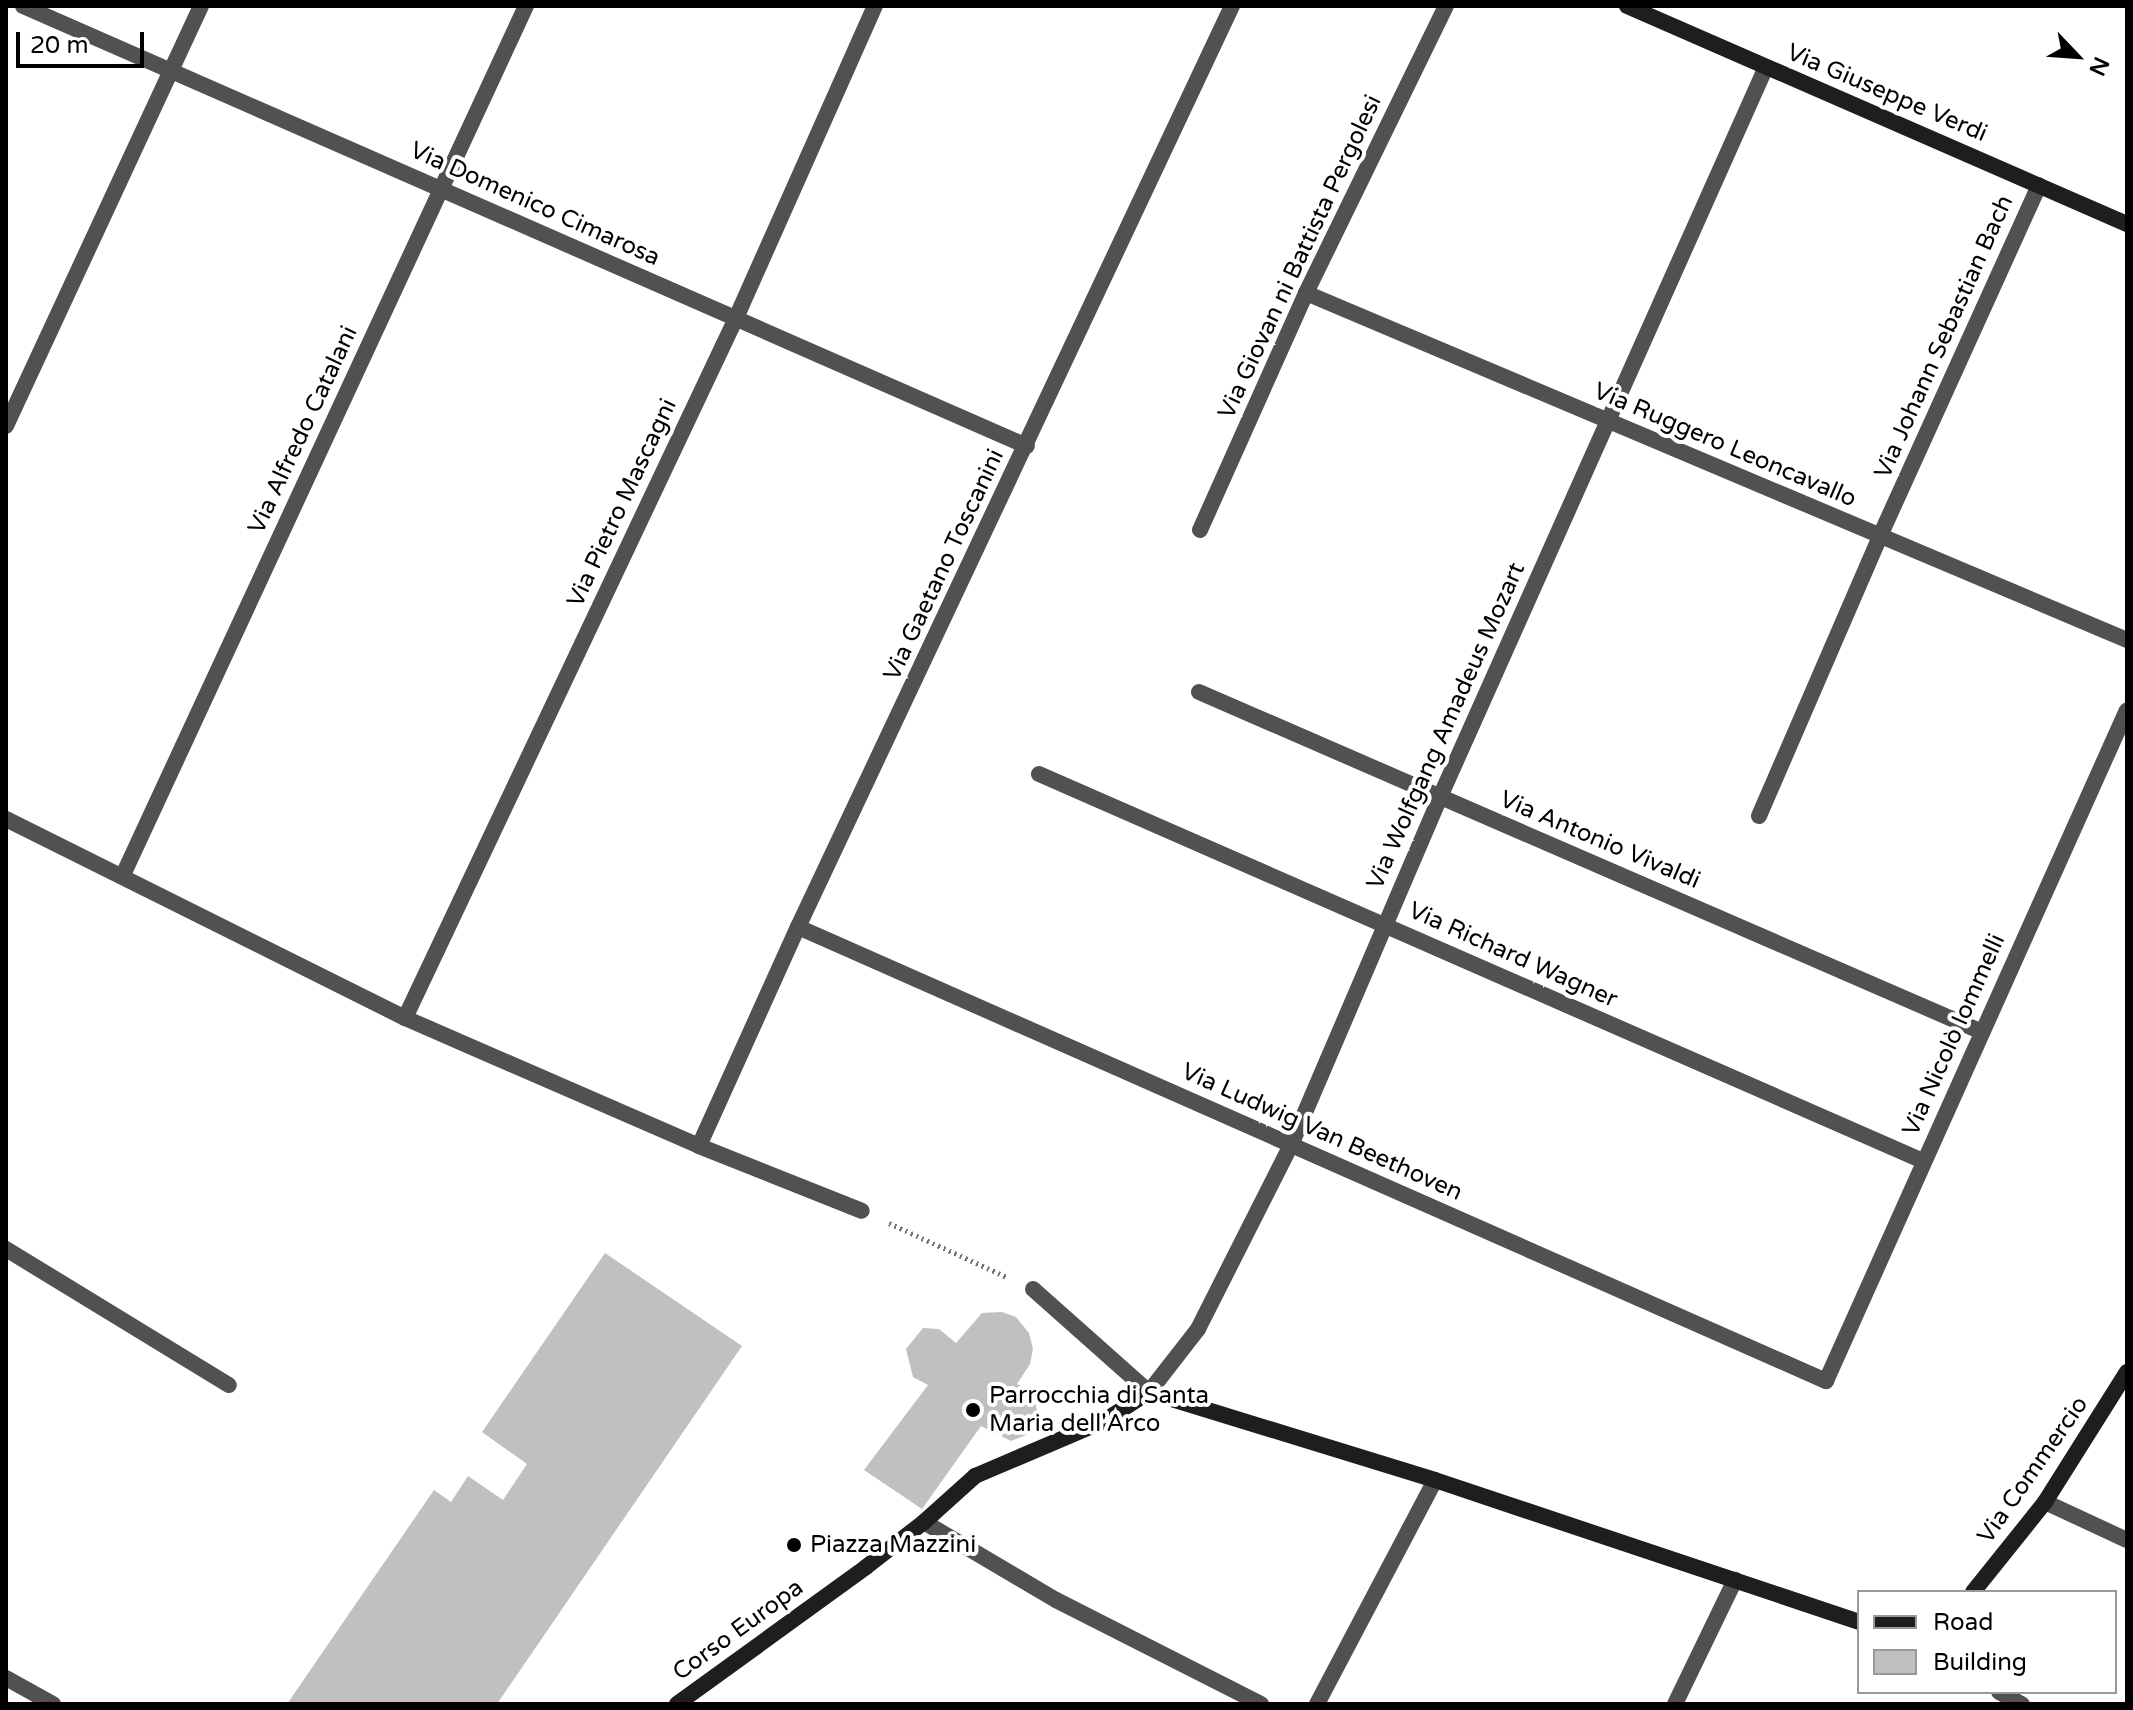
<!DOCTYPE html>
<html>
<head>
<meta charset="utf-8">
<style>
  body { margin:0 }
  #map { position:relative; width:2133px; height:1710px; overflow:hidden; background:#fff; font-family:"Varela Round",sans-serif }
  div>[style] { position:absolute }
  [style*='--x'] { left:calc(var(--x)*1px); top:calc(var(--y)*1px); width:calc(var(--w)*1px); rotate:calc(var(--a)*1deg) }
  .building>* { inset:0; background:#c0c0c0 }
  .path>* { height:5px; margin-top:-2.5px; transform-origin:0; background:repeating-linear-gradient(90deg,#737373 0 2px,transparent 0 6px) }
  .street>* { height:16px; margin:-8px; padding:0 8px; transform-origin:8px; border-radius:8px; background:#515151 }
  .secondary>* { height:16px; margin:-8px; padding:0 8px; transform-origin:8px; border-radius:8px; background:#1e1e1e }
  .dots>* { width:22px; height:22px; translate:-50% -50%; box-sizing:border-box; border:4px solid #fff; border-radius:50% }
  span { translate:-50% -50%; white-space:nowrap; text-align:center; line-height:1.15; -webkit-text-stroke:8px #fff; paint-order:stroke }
  .street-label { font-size:24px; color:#000 }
  .poi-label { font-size:24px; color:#000 }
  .left { translate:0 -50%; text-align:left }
  .frame { position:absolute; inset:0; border:8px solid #000; pointer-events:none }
  .legend { position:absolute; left:1857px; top:1590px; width:260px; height:104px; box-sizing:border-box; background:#fff; border:2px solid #999; margin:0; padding:10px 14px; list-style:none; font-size:24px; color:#000 }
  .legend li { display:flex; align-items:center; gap:16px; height:40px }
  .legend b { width:40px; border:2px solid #999 }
  .north { position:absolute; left:2037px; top:16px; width:80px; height:80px; -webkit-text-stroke:6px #fff; paint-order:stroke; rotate:115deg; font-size:22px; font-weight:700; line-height:32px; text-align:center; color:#000 }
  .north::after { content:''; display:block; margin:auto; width:28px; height:36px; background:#000; clip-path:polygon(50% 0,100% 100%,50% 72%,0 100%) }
  .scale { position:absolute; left:16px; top:32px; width:128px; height:36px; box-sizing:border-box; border:4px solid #000; border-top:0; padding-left:10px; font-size:24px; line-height:28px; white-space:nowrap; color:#000; -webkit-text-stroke:6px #fff; paint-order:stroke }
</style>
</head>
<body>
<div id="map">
  <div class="building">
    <div style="clip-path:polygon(605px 1253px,742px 1346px,497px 1704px,287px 1704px,434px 1490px,451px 1502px,468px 1476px,503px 1500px,527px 1464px,482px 1432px)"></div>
    <div style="clip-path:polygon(1002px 1312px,1016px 1317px,1029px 1333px,1033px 1349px,1030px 1364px,1017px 1384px,1027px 1389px,1035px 1402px,1039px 1418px,1031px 1433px,1011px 1441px,981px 1426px,922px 1509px,864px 1470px,928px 1385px,913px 1377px,906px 1349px,923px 1328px,939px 1329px,956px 1343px,982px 1313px)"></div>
  </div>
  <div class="path">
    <div style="--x:889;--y:1223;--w:130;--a:24.6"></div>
  </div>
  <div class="street">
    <div style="--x:23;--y:6;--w:1096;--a:23.67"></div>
    <div style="--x:1306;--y:293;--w:891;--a:22.91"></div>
    <div style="--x:6;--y:426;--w:463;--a:-65.1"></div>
    <div style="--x:1200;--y:530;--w:260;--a:-65.9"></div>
    <div style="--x:1306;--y:293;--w:319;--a:-64"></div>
    <div style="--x:1199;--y:692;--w:854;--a:23.47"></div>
    <div style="--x:1039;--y:774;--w:965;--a:23.64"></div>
    <div style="--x:1759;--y:816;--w:305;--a:-66.6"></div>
    <div style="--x:1880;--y:536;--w:385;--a:-65.6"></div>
    <div style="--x:6;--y:819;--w:446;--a:26.5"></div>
    <div style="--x:405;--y:1018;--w:321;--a:23.5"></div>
    <div style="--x:699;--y:1146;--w:175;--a:21.7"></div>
    <div style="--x:123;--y:875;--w:958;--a:-65.12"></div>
    <div style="--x:798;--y:927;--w:1124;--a:23.83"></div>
    <div style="--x:1826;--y:1381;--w:735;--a:-65.84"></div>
    <div style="--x:405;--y:1018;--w:774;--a:-64.69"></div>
    <div style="--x:736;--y:318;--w:342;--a:-66"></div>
    <div style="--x:699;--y:1146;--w:240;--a:-65.7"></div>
    <div style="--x:798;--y:927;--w:1018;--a:-64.77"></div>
    <div style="--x:6;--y:1249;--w:261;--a:31.4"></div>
    <div style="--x:1033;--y:1289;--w:155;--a:41.6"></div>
    <div style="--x:1149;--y:1392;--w:80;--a:-52.1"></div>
    <div style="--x:1198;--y:1329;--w:206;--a:-63.2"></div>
    <div style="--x:1291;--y:1145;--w:379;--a:-66.8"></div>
    <div style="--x:1440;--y:797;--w:799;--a:-65.94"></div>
    <div style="--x:2045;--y:1502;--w:90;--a:24.9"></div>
    <div style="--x:924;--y:1522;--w:153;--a:30.6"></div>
    <div style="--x:1056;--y:1600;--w:230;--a:26.9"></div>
    <div style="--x:6;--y:1678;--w:54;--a:29"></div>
    <div style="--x:1999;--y:1692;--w:26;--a:28"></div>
    <div style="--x:1317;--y:1704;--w:253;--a:-62.2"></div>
    <div style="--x:1675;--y:1704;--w:138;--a:-64.2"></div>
  </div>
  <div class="secondary">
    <div style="--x:1627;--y:6;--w:545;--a:23.56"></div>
    <div style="--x:1973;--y:1592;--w:115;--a:-51.3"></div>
    <div style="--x:2045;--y:1502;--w:154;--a:-57.8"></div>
    <div style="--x:677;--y:1704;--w:233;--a:-35.9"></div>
    <div style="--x:866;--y:1567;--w:73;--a:-37.8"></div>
    <div style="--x:924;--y:1522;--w:69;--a:-42"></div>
    <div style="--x:975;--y:1476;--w:140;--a:-23.1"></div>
    <div style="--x:1104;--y:1421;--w:54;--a:-32.8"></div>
    <div style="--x:1149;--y:1392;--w:299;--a:17.1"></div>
    <div style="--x:1435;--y:1480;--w:447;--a:18.5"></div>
  </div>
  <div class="dots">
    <div style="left:973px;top:1410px;background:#000"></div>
    <div style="left:794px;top:1545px;background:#000"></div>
  </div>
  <div class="street-label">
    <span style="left:1887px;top:93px;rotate:23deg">Via Giuseppe Verdi</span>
    <span style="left:535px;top:204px;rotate:24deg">Via Domenico Cimarosa</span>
    <span style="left:1300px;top:257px;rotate:-65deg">Via Giovan ni Battista Pergolesi</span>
    <span style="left:1944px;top:337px;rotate:-66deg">Via Johann Sebastian Bach</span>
    <span style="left:303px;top:430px;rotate:-65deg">Via Alfredo Catalani</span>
    <span style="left:1725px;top:445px;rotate:23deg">Via Ruggero Leoncavallo</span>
    <span style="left:622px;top:503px;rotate:-65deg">Via Pietro Mascagni</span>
    <span style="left:944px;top:565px;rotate:-65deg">Via Gaetano Toscanini</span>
    <span style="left:1446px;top:726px;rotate:-66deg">Via Wolfgang Amadeus Mozart</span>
    <span style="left:1600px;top:840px;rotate:23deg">Via Antonio Vivaldi</span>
    <span style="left:1513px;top:955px;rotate:24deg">Via Richard Wagner</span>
    <span style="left:1954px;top:1035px;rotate:-66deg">Via Nicolò Iommelli</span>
    <span style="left:1322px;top:1132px;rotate:24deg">Via Ludwig Van Beethoven</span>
    <span style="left:2033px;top:1470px;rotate:-55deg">Via Commercio</span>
    <span style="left:738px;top:1630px;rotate:-36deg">Corso Europa</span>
  </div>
  <div class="poi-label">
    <span class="left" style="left:989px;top:1410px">Parrocchia di Santa<br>Maria dell'Arco</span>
    <span class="left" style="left:810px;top:1545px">Piazza Mazzini</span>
  </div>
  <div class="frame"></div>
  <ul class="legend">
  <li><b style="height:10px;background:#1e1e1e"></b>Road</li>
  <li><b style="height:22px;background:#c0c0c0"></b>Building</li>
  </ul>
  <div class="north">N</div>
  <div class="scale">20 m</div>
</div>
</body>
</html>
